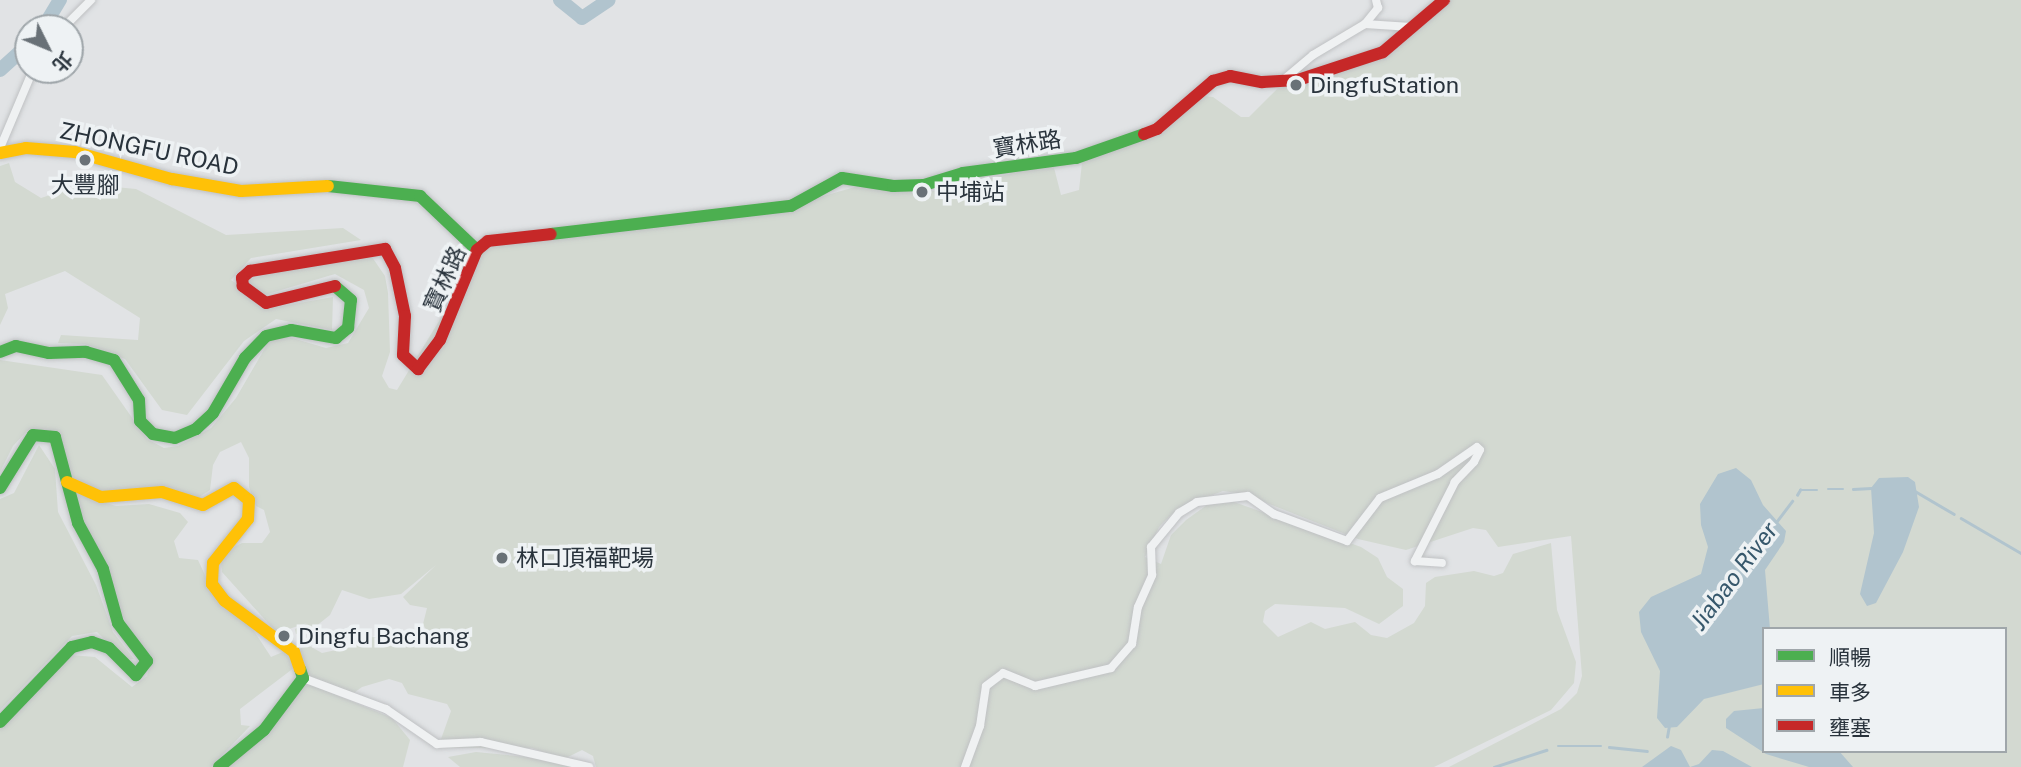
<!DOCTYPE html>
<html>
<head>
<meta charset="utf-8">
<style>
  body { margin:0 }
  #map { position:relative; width:2021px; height:767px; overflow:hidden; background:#e1e3e5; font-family:"Public Sans","Noto Sans TC",sans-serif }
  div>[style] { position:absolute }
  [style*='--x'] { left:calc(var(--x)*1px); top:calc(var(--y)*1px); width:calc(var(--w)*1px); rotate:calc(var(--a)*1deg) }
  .green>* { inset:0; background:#d3d9d1 }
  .water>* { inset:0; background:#b1c4ce }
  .stream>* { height:2.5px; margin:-1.25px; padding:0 1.25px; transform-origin:1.25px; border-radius:1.25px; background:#b1c4ce }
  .river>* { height:14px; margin:-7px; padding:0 7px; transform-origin:7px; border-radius:7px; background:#b1c4ce }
  .roads { filter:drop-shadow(0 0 2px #bfc1c3) drop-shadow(0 0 2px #bfc1c3) }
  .street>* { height:8px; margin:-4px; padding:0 4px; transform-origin:4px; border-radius:4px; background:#eff1f2 }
  .fast>* { height:12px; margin:-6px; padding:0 6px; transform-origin:6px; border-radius:6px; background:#4caf50 }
  .slow>* { height:12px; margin:-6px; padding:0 6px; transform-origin:6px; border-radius:6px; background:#ffc107 }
  .jam>* { height:12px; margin:-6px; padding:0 6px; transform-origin:6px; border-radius:6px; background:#c62828 }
  .dots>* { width:19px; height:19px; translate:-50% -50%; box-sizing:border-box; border:4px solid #eef2f4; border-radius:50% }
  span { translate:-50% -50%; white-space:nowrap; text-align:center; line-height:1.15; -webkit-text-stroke:7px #eef2f4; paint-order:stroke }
  .poi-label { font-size:23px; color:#29333c }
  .left { translate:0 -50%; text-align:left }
  .street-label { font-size:23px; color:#29333c }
  .water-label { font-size:24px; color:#37586c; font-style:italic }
  .legend { position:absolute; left:1762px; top:627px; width:245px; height:126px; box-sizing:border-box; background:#eef2f4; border:2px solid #9fa6aa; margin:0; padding:9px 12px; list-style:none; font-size:21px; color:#29333c }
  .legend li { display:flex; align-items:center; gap:14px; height:35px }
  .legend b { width:35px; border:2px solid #9fa6aa }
  .north { position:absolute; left:14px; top:14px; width:70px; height:70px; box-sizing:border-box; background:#eef2f4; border:2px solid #9fa6aa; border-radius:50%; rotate:133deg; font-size:19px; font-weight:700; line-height:28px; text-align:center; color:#29333c }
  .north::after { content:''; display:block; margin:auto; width:24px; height:32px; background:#697177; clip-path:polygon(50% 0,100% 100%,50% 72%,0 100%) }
</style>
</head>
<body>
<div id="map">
  <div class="green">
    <div style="clip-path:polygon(evenodd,1446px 0,2021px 0,2021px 767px,1449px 767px,1561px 709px,1577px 693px,1582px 676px,1571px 536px,1498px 547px,1486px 530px,1473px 528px,1406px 550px,1358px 539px,1244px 494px,1223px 491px,1178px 508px,1159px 527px,1145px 557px,1161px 564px,1171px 535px,1186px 520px,1207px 505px,1234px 502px,1361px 547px,1378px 558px,1387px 577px,1403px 589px,1403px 606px,1379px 624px,1345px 608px,1275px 604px,1265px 611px,1263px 622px,1278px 637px,1311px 622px,1325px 629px,1355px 622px,1371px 635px,1387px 638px,1414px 623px,1425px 606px,1426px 583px,1435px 577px,1474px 571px,1494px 576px,1503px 573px,1513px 554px,1551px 543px,1557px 610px,1576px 662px,1574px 683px,1551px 710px,1434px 767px,596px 767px,593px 756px,582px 750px,564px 759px,532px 748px,443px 748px,440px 742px,451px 711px,447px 704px,408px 694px,402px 683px,389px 679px,362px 687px,351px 695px,308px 679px,298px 651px,306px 644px,322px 653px,341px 649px,366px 637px,404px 638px,415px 646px,434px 646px,423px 624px,427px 608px,410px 605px,403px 597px,436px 565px,401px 594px,369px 599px,342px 590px,330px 615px,310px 631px,296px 634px,295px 629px,307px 623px,277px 633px,222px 572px,221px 562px,232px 548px,242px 543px,262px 543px,270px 532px,264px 510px,256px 506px,249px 487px,249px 458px,241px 442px,220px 452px,213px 465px,210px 490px,193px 501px,130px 490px,110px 493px,76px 483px,65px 474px,56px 443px,37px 430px,27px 431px,13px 446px,0 472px,0 360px,102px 375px,147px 439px,164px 448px,178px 446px,211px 428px,236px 398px,269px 341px,282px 335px,326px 348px,348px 343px,369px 308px,364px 290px,335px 274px,261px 296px,248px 282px,251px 279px,355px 251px,372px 257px,385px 276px,388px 293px,390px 352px,382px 376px,389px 388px,397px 390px,486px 244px,523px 237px,751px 217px,855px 187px,933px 191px,1053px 164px,1061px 195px,1079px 190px,1083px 154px,1155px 127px,1193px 95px,1213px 97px,1241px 117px,1249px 117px,1279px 87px,1378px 52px,1446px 0,1764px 629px,2005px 629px,2005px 751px,1764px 751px,1764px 629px)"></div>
    <div style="clip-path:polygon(9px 163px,15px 182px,41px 198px,83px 184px,136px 189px,226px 235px,343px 228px,361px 240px,251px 258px,231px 280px,271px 308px,333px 297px,332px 330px,276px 319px,244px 341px,187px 415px,162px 410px,125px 359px,85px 344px,58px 343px,61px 335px,138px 340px,140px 318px,65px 271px,5px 294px,8px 308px,0 325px,0 166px)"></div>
    <div style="clip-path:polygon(39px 445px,55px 469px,58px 512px,96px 585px,113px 632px,134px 659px,124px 659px,97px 632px,72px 636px,0 710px,0 499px,14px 493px)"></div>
    <div style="clip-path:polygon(74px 493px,116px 506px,149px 504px,180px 513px,188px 522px,174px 541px,179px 558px,198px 560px,209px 584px,250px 625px,271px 657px,285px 651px,299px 664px,240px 709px,241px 725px,250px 726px,211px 767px,0 767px,0 729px,70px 655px,95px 657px,132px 687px,147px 676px,149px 668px,67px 505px)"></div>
    <div style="clip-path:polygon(312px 685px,392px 718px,410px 740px,403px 767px,223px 767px,302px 686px)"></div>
    <div style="clip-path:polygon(476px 752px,527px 757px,576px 767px,460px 767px,448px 757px)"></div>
  </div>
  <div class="water">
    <div style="clip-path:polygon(1736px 468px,1751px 480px,1763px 505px,1786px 531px,1784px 542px,1765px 570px,1770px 629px,1764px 629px,1764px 684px,1704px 699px,1677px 727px,1665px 728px,1657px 718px,1660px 671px,1641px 632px,1639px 612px,1651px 597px,1701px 574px,1708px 547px,1701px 525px,1700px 504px,1718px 474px)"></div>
    <div style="clip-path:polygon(1908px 477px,1915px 482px,1919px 507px,1903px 552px,1876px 603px,1867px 606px,1860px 594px,1874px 533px,1871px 488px,1879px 478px)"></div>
    <div style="clip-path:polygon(1764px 708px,1764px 751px,1839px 751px,1853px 767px,1809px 767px,1766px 754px,1726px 728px,1726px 719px,1734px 711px)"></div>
    <div style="clip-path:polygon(1671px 746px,1681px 750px,1690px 767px,1699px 764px,1712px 750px,1723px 751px,1752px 767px,1642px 767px)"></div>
  </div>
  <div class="stream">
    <div style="--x:1828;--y:489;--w:15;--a:0"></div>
    <div style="--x:1853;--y:489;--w:18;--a:-3"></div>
    <div style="--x:1915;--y:491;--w:45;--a:30.5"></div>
    <div style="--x:1797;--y:495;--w:6;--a:-59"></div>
    <div style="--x:1800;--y:490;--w:17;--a:0"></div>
    <div style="--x:1961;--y:518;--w:69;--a:30.3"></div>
    <div style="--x:1777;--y:521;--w:25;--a:-53"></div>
    <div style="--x:1667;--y:737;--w:11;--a:-80"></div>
    <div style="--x:1558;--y:746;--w:43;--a:0"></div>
    <div style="--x:1609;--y:747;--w:38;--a:6"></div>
    <div style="--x:1494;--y:767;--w:55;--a:-18.1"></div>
  </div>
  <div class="river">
    <div style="--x:560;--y:0;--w:28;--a:39"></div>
    <div style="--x:582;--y:18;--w:32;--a:-34"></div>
    <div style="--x:43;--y:28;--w:33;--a:-59"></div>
    <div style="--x:0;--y:70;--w:38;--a:-42"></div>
  </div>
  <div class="roads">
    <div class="street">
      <div style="--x:1365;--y:24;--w:46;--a:3.7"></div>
      <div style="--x:63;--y:28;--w:40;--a:-45"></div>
      <div style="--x:1282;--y:81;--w:40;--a:-40"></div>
      <div style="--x:1313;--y:55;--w:61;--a:-30.8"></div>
      <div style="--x:1365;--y:24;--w:21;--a:-51"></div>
      <div style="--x:1378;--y:8;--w:8;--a:-104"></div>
      <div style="--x:0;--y:148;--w:85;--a:-67.1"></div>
      <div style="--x:303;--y:678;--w:89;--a:20.5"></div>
      <div style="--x:386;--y:709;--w:62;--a:34.5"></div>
      <div style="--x:437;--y:744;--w:44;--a:-2.6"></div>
      <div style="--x:481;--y:742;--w:111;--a:13"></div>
      <div style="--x:965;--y:767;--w:44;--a:-69.9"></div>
      <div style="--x:980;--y:726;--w:40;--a:-81.5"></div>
      <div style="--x:986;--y:686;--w:21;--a:-37"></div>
      <div style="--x:1003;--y:673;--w:35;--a:22"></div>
      <div style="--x:1035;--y:686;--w:78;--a:-13.3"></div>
      <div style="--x:1111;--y:668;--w:32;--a:-49"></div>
      <div style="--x:1132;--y:644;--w:37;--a:-81"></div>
      <div style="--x:1138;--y:607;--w:35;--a:-66"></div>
      <div style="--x:1152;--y:575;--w:28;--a:-92"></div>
      <div style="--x:1151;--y:547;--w:44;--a:-50.5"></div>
      <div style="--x:1179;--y:513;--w:21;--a:-31"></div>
      <div style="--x:1197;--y:502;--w:51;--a:-6.7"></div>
      <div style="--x:1248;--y:496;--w:32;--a:35"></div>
      <div style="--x:1274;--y:514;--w:78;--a:20.3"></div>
      <div style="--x:1347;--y:541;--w:54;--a:-52.5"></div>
      <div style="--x:1380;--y:498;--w:63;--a:-22.5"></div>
      <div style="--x:1438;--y:474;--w:47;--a:-34.7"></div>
      <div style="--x:1477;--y:447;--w:4;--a:45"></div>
      <div style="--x:1480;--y:450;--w:13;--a:117"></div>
      <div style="--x:1474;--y:462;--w:28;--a:134"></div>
      <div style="--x:1455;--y:482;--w:89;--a:116.9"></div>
      <div style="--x:1415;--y:561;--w:27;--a:4"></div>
    </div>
    <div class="fast">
      <div style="--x:328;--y:186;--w:93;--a:6.2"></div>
      <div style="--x:420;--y:196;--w:79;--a:43.5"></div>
      <div style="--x:551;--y:234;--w:242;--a:-6.7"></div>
      <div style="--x:791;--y:206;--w:58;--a:-28.8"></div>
      <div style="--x:842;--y:178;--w:52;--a:8.9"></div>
      <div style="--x:893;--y:186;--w:31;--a:-2"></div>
      <div style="--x:924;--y:185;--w:41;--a:-17.1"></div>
      <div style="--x:963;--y:173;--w:114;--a:-7.6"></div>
      <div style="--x:1076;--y:158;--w:72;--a:-19.4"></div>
      <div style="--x:0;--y:352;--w:17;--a:-21"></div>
      <div style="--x:16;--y:346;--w:34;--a:12"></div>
      <div style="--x:49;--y:353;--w:37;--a:-2"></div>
      <div style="--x:86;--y:352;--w:29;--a:16"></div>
      <div style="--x:114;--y:360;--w:47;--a:58"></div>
      <div style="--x:139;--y:400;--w:21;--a:87"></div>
      <div style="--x:140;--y:421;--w:18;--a:45"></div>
      <div style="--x:153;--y:434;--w:22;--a:10"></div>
      <div style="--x:175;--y:438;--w:23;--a:-23"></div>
      <div style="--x:196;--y:429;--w:23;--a:-43"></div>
      <div style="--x:213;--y:413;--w:64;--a:-59.8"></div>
      <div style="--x:245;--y:358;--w:30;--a:-46"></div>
      <div style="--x:266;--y:336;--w:26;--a:-13"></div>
      <div style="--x:291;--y:330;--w:46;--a:10.1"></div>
      <div style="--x:336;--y:338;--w:16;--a:-40"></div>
      <div style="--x:348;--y:328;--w:28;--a:-84"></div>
      <div style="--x:351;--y:300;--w:21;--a:-139"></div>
      <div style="--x:0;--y:488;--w:62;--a:-58.1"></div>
      <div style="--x:33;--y:435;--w:22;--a:5"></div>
      <div style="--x:55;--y:437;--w:89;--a:75"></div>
      <div style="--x:78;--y:523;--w:52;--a:61.5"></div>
      <div style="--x:103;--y:569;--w:56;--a:74.5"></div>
      <div style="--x:118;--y:623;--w:48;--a:52.7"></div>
      <div style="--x:147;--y:661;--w:18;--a:128"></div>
      <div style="--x:136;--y:675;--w:38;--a:-135"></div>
      <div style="--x:109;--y:648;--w:18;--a:-161"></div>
      <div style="--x:92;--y:642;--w:21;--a:166"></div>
      <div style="--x:72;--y:647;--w:104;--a:133.8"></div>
      <div style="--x:219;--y:767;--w:58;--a:-39.4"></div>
      <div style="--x:264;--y:730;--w:65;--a:-53.1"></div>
      <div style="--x:303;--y:678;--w:9;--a:-108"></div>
    </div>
    <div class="slow">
      <div style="--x:0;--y:153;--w:26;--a:-11"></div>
      <div style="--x:26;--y:148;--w:49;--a:4.7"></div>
      <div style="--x:75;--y:152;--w:101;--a:15.6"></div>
      <div style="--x:172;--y:179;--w:70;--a:9.9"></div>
      <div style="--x:241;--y:191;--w:87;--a:-3.3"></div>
      <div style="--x:67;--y:482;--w:37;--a:24"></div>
      <div style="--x:101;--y:497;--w:61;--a:-4.7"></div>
      <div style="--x:162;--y:492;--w:43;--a:17.6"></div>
      <div style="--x:203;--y:505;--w:35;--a:-29"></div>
      <div style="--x:234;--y:488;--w:19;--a:39"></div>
      <div style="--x:249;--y:500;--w:19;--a:93"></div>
      <div style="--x:248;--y:519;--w:56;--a:128.5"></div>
      <div style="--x:213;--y:563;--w:21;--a:93"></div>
      <div style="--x:212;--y:584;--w:21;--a:53"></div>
      <div style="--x:225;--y:601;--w:86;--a:36.5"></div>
      <div style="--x:294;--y:652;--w:18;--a:71"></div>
    </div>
    <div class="jam">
      <div style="--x:1144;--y:134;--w:14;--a:-21"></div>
      <div style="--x:1157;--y:129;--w:74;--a:-40.6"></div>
      <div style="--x:1213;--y:81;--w:18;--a:-16"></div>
      <div style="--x:1230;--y:76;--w:33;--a:11"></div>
      <div style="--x:1262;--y:82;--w:36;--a:-3"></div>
      <div style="--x:1298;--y:80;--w:89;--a:-18.2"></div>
      <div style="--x:1383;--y:52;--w:80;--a:-40.4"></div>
      <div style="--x:335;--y:286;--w:71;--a:166.2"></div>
      <div style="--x:266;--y:303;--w:29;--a:-144"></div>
      <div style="--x:243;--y:286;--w:8;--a:-97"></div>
      <div style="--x:242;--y:278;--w:11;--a:-41"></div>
      <div style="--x:250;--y:271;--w:137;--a:-9.3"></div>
      <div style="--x:385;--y:249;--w:21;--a:62"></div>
      <div style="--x:395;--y:268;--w:49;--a:78.2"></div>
      <div style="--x:405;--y:316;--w:39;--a:93"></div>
      <div style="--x:403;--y:355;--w:21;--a:43"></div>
      <div style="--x:418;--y:369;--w:36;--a:-53"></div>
      <div style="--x:440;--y:340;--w:97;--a:-67.7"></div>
      <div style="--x:477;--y:250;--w:14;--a:-39"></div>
      <div style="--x:488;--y:241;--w:63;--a:-6.3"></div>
    </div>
  </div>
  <div class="dots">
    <div style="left:1296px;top:85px;background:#697177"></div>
    <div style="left:85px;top:160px;background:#697177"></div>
    <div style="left:922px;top:192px;background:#697177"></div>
    <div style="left:502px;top:558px;background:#697177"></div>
    <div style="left:284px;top:636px;background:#697177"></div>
  </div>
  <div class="poi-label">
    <span class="left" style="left:1310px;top:85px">DingfuStation</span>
    <span style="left:85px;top:185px">大豐腳</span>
    <span class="left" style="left:936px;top:192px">中埔站</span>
    <span class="left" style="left:516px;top:558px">林口頂福靶場</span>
    <span class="left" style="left:298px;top:636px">Dingfu Bachang</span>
  </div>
  <div class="street-label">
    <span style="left:1027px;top:144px;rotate:-9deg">寶林路</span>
    <span style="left:149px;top:149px;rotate:12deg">ZHONGFU ROAD</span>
    <span style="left:445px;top:279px;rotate:-66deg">寶林路</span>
  </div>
  <div class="water-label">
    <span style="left:1734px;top:576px;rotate:-53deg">Jiabao River</span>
  </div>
  <ul class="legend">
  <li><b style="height:9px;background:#4caf50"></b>順暢</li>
  <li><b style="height:9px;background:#ffc107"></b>車多</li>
  <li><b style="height:9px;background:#c62828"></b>壅塞</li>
  </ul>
  <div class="north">北</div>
</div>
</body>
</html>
